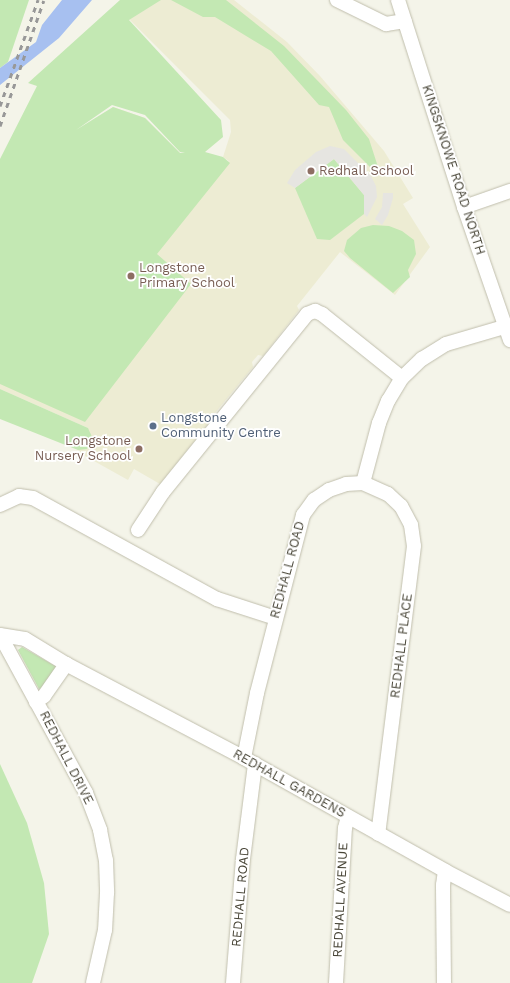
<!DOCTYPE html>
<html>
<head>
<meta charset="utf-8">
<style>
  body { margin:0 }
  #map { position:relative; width:510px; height:983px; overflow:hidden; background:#f4f4e9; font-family:"Work Sans",sans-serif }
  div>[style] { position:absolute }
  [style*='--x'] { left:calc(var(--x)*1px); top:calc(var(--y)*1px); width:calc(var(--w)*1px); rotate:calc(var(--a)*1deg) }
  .education>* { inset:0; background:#edecd3 }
  .green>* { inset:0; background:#c3e8b3 }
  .parking>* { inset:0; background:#e6e5e1 }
  .water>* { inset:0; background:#a7c0f0 }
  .roads { filter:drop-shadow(0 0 1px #c0beac) drop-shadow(0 0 1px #c0beac) }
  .minor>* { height:14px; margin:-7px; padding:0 7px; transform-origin:7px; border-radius:7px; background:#fff }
  .rail>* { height:3px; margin-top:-1.5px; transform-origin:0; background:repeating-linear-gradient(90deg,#989898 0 5px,transparent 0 10px) }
  .dots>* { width:11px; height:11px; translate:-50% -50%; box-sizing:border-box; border:2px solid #fff; border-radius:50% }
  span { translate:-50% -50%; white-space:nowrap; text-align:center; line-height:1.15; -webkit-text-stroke:3.5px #fff; paint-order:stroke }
  .street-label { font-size:13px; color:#484537 }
  .education-label { font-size:13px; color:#785e54 }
  .left { translate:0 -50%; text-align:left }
  .right { translate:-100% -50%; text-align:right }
  .service-label { font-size:13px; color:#4e5e75 }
</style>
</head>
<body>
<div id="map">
  <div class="education">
    <div style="clip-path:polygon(143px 0,234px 0,287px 42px,320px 76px,384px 151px,413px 198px,403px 204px,430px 247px,395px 295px,340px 252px,297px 306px,299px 310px,263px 356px,258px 355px,252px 362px,253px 367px,215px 413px,211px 413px,208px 416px,206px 420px,208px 424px,160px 484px,134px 469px,128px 480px,85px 456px,78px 450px,88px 428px,0 389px,0 236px,113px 107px,145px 118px,180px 153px,204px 153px,230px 162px,223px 157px,231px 132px,230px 120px,129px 19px)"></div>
  </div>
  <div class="green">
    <div style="clip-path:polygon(0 0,29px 0,8px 62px,0 68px)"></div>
    <div style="clip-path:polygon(evenodd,120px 0,161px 0,129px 20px,221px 120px,223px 137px,205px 152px,223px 157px,230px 163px,157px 254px,191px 284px,85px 422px,0 384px,0 159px,37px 86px,28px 83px,120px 0,112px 105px,145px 115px,180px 152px,185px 153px,180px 153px,145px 118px,113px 107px,76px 130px,112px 105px)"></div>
    <div style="clip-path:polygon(171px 0,226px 0,284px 46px,346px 110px,369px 139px,378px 167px,371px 168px,343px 140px,329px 107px,319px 105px,271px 51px,215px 17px,203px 17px)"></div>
    <div style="clip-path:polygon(334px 159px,364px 195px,364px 214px,330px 240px,317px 239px,295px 188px)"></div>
    <div style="clip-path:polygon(373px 225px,389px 226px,402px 231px,414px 240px,416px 254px,408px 270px,410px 277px,393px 293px,350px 258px,344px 251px,347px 240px,361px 228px)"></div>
    <div style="clip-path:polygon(0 389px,88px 428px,92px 437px,87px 449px,78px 450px,0 419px)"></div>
    <div style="clip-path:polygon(22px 647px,57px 667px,44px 687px,39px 689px,18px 650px)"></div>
    <div style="clip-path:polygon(0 764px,27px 823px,44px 883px,49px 934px,32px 983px,0 983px)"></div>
  </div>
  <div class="parking">
    <div style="clip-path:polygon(330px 146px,344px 149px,371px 176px,376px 186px,377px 197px,367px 217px,364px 214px,364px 195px,334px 159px,295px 188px,287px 183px,295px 170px,316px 152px)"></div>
    <div style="clip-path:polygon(383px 193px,393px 193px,393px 198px,388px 215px,382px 225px,375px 219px,382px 207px)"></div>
  </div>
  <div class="water">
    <div style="clip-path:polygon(62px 0,92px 0,59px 38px,0 85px,0 68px,36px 42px,42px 25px)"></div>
  </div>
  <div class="roads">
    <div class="minor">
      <div style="--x:337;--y:0;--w:55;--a:26.1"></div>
      <div style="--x:386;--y:24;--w:19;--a:-9"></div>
      <div style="--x:398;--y:0;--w:217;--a:72.3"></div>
      <div style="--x:464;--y:207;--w:141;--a:70.9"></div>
      <div style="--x:464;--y:207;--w:49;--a:-19.2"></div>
      <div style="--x:363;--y:483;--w:27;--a:24"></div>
      <div style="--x:388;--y:494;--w:18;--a:43"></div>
      <div style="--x:401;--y:506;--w:21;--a:62"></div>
      <div style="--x:411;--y:525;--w:21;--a:82"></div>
      <div style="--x:414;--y:546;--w:290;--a:97.1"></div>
      <div style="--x:0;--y:505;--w:21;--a:-25"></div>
      <div style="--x:19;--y:496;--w:14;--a:8"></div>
      <div style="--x:33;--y:498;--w:210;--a:28.8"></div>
      <div style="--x:217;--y:599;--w:62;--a:17.9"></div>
      <div style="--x:138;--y:530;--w:45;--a:-56.7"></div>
      <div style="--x:163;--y:492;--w:229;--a:-51"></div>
      <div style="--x:307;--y:314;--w:9;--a:-21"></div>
      <div style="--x:315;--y:311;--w:8;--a:23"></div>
      <div style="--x:322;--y:314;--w:102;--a:38.7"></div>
      <div style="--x:0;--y:635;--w:25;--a:9"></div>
      <div style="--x:25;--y:639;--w:48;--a:31.4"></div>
      <div style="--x:66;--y:664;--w:201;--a:27.8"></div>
      <div style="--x:244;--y:758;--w:231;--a:29.3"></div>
      <div style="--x:445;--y:871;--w:73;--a:27.6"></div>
      <div style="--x:0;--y:635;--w:180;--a:61.4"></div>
      <div style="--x:86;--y:793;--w:40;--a:69"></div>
      <div style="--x:100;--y:830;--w:31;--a:79"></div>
      <div style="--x:106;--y:860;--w:33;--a:88"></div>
      <div style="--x:107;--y:893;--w:37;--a:93"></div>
      <div style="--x:105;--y:930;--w:54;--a:102.8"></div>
      <div style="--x:36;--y:702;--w:10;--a:-37"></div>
      <div style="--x:44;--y:696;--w:39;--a:-55"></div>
      <div style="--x:244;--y:758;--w:66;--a:-78.7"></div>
      <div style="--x:257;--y:693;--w:184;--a:-75.5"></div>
      <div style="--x:303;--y:515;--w:19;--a:-54"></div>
      <div style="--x:314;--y:500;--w:18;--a:-34"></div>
      <div style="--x:329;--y:490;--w:18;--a:-19"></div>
      <div style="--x:346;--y:484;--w:17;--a:-3"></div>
      <div style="--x:363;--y:483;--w:62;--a:-75.1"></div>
      <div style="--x:379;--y:423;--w:24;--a:-68"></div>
      <div style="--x:388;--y:401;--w:27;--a:-59"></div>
      <div style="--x:402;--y:378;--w:28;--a:-44"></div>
      <div style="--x:422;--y:359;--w:28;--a:-32"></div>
      <div style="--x:446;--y:344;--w:64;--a:-16.4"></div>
      <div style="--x:233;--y:983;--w:124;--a:-85.4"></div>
      <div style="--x:243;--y:859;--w:96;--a:-82.8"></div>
      <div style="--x:336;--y:983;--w:155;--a:-86.7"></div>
      <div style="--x:345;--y:828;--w:11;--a:-75"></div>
      <div style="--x:444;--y:983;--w:98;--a:-90.6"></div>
      <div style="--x:443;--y:885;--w:14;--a:-82"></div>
    </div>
  </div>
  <div class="rail">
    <div style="--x:0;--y:106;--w:113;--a:-70.3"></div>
    <div style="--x:0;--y:126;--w:133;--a:-70.8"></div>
  </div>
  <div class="dots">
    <div style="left:311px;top:171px;background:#8d6e63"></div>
    <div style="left:131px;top:276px;background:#8d6e63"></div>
    <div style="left:153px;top:426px;background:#5c6f8a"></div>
    <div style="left:139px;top:449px;background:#8d6e63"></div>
  </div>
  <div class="street-label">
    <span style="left:453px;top:170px;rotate:72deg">KINGSKNOWE ROAD NORTH</span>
    <span style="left:288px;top:570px;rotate:-75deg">REDHALL ROAD</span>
    <span style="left:402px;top:646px;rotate:-83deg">REDHALL PLACE</span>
    <span style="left:66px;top:758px;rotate:63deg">REDHALL DRIVE</span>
    <span style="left:289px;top:784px;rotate:29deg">REDHALL GARDENS</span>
    <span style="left:241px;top:897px;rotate:-85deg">REDHALL ROAD</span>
    <span style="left:341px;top:900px;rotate:-87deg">REDHALL AVENUE</span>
  </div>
  <div class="education-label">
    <span class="left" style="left:319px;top:171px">Redhall School</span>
    <span class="left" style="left:139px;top:276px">Longstone<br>Primary School</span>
    <span class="right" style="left:131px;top:449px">Longstone<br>Nursery School</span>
  </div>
  <div class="service-label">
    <span class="left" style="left:161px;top:426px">Longstone<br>Community Centre</span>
  </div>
</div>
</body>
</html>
